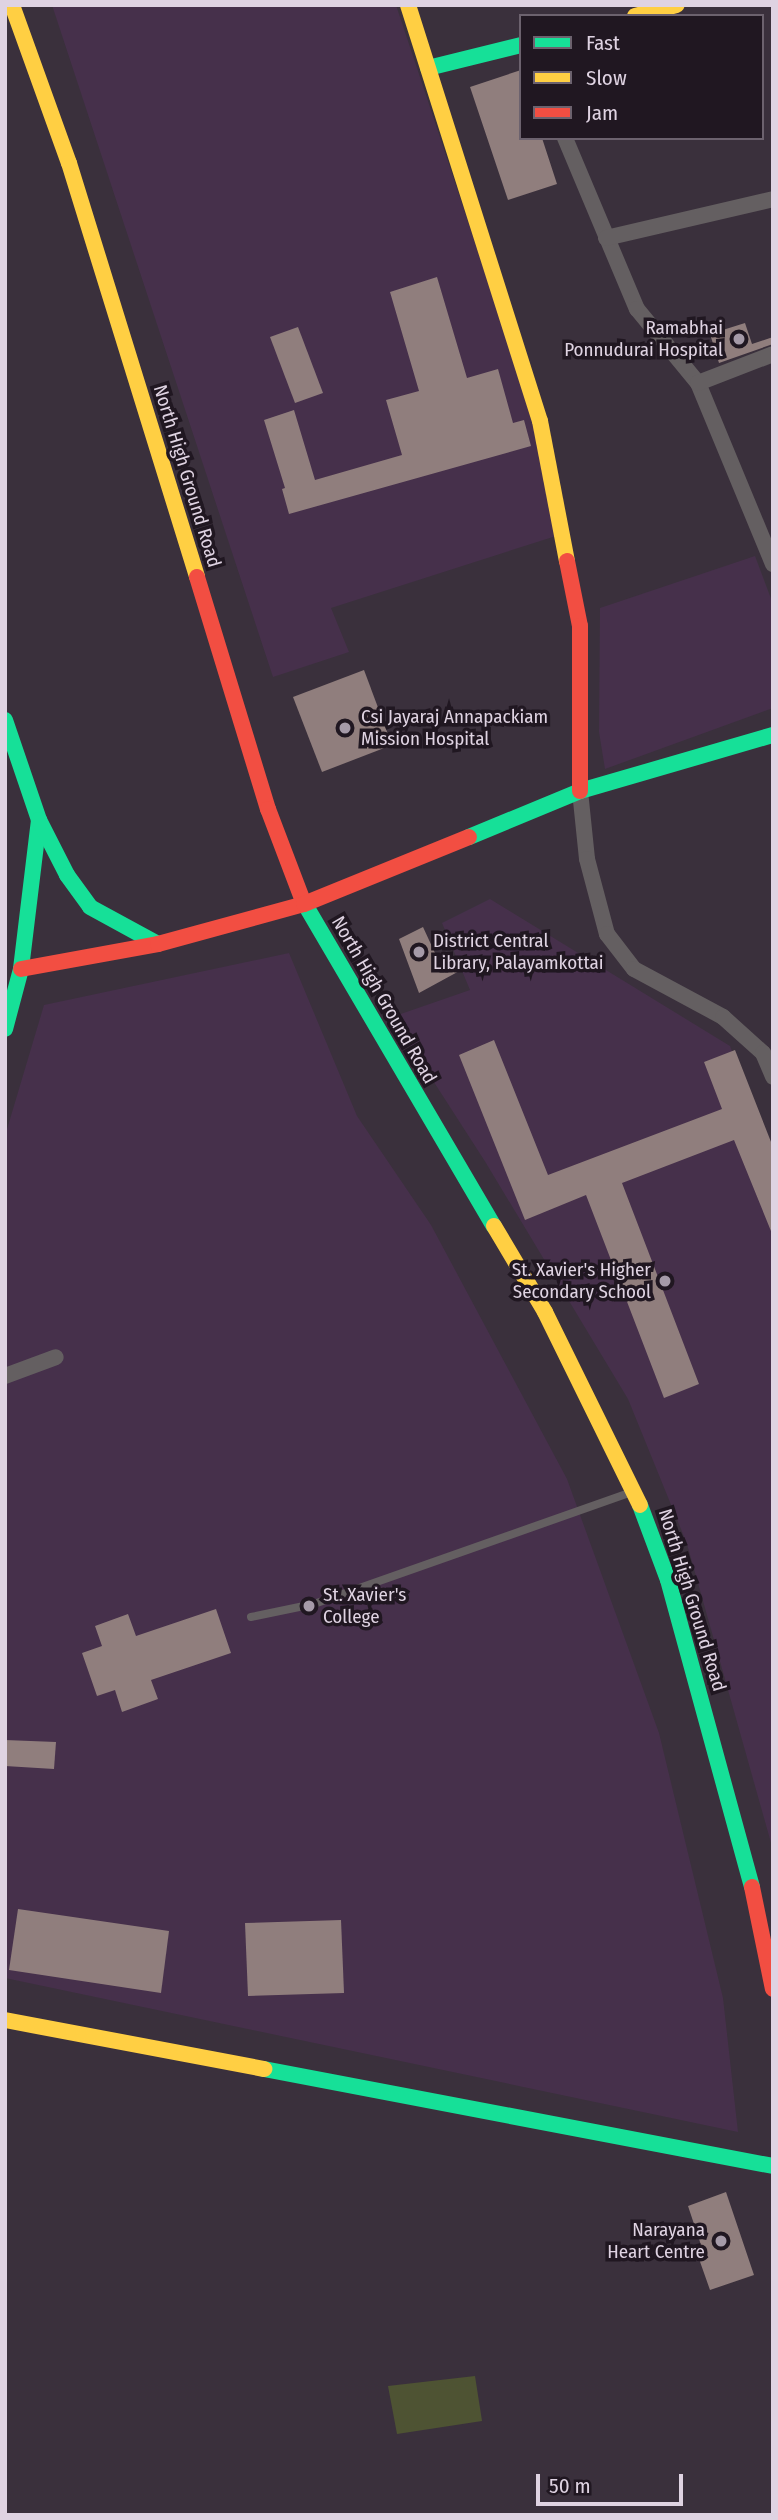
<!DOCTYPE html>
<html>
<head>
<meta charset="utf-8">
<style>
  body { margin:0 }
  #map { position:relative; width:778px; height:2520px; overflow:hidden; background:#3a303c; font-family:"Fira Sans Condensed",sans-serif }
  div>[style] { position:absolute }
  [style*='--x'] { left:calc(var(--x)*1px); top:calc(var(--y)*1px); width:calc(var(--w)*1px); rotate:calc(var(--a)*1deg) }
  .built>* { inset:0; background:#46304b }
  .green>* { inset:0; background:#4e5333 }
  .building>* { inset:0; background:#907e7d }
  .lane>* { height:8px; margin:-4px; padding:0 4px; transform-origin:4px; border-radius:4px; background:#645f61 }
  .street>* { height:16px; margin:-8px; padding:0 8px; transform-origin:8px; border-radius:8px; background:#645f61 }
  .fast>* { height:16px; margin:-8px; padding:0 8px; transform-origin:8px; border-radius:8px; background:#16e098 }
  .slow>* { height:16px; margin:-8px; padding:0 8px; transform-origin:8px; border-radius:8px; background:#ffcf43 }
  .jam>* { height:16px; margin:-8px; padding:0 8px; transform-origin:8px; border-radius:8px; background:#f24e42 }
  .dots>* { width:19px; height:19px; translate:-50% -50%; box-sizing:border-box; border:4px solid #201721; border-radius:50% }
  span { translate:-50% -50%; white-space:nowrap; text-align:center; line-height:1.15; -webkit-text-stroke:7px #201721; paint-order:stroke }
  .poi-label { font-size:19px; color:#dfd3e2 }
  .right { translate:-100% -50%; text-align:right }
  .left { translate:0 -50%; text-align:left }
  .street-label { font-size:19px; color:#dfd3e2 }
  .frame { position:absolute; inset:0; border:7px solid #dfd3e2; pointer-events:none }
  .legend { position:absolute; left:519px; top:14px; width:245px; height:126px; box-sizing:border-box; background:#201721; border:2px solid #6c626e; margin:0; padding:9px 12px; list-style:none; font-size:21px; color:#dfd3e2 }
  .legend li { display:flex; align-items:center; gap:14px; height:35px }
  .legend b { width:35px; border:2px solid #6c626e }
  .scale { position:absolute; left:536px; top:2474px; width:147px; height:32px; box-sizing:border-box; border:4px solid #dfd3e2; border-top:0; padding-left:9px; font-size:21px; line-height:24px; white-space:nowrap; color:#dfd3e2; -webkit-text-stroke:5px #201721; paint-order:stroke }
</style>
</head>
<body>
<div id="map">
  <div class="built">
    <div style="clip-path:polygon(52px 5px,396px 5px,530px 408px,556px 536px,331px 608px,349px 652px,273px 677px)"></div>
    <div style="clip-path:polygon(755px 556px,773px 604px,773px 708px,605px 769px,599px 732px,600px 608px)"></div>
    <div style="clip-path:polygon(490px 899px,730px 1046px,773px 1158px,773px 1850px,687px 1544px,628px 1399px,486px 1163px,392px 1017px,470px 990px,442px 923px)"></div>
    <div style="clip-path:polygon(289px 953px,357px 1116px,431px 1225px,567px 1479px,659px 1733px,723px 1998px,738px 2132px,5px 1978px,5px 1136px,44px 1005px)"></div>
  </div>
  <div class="green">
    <div style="clip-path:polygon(475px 2376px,482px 2421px,397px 2434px,388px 2386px)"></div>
  </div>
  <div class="building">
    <div style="clip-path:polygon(521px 70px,521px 138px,542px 138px,557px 184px,508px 200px,470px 87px)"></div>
    <div style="clip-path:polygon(437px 277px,467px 378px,498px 369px,513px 423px,524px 420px,531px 446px,289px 514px,282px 489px,285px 488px,264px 420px,294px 410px,315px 480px,402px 455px,386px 400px,419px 391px,390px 292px)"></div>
    <div style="clip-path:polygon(745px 323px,752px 344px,773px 337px,773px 344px,719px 363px,710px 334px)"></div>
    <div style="clip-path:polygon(298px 327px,323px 393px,295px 403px,270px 337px)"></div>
    <div style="clip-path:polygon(364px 670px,392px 745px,322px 772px,293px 697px)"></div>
    <div style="clip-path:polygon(423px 927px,441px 966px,474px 963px,419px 993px,399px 939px)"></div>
    <div style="clip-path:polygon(494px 1040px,548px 1175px,722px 1109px,704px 1062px,735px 1050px,773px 1147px,773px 1236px,734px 1140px,622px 1183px,699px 1384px,664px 1398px,586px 1195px,525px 1220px,459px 1055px)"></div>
    <div style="clip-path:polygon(216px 1609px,231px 1653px,151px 1680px,158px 1699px,122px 1712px,115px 1690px,97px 1696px,82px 1653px,102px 1646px,95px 1626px,128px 1614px,136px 1636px)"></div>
    <div style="clip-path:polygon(5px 1740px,56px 1742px,54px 1769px,5px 1766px)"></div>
    <div style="clip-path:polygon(18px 1909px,169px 1931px,161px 1993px,9px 1970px)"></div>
    <div style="clip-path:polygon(341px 1920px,344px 1993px,248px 1996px,245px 1923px)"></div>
    <div style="clip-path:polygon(726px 2192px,754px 2275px,710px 2290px,698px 2256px,704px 2254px,688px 2206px)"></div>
  </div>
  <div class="lane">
    <div style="--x:251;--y:1617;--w:64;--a:-11.7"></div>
    <div style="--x:314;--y:1604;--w:337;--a:-19.4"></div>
  </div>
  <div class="street">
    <div style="--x:565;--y:138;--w:186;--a:67.2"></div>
    <div style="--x:637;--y:309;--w:96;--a:50.5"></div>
    <div style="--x:698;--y:383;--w:196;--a:67.5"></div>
    <div style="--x:606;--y:238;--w:171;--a:-13.1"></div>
    <div style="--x:698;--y:383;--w:80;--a:-21.1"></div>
    <div style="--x:580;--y:791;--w:68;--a:84.1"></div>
    <div style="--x:587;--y:859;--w:78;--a:75.1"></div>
    <div style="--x:607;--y:934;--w:44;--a:52.4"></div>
    <div style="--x:634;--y:969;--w:101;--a:28.3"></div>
    <div style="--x:723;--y:1017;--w:54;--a:42"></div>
    <div style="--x:763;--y:1053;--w:26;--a:67"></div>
    <div style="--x:5;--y:1376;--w:54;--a:-20.4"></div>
  </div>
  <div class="fast">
    <div style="--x:428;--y:68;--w:96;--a:-13.9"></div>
    <div style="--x:5;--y:720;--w:106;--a:71.2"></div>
    <div style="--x:39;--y:820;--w:150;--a:96.9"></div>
    <div style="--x:21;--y:969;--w:62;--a:104.9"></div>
    <div style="--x:39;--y:820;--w:62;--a:63"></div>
    <div style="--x:67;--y:875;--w:39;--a:54"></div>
    <div style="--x:90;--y:907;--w:77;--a:28.6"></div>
    <div style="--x:469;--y:837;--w:120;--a:-22.5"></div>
    <div style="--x:580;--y:791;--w:201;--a:-16.2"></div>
    <div style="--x:303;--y:901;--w:377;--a:59.6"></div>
    <div style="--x:640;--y:1505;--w:80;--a:69.5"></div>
    <div style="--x:668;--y:1580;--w:318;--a:74.7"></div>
    <div style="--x:264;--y:2069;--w:518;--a:10.79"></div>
  </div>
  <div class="slow">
    <div style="--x:12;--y:5;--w:168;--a:70.2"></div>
    <div style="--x:69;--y:163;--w:433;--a:72.8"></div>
    <div style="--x:408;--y:5;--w:436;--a:72.4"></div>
    <div style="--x:540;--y:421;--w:143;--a:79.1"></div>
    <div style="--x:635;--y:16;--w:43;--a:-14.7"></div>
    <div style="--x:494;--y:1226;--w:100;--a:59.3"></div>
    <div style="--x:545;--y:1312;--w:215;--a:63.8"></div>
    <div style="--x:5;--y:2020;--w:264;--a:10.7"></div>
  </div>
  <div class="jam">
    <div style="--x:567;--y:561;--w:66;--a:78.7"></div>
    <div style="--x:580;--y:626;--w:165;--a:90"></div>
    <div style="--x:197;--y:577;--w:243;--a:73"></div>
    <div style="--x:268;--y:809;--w:98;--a:69.2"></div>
    <div style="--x:21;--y:969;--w:139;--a:-10.3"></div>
    <div style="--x:158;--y:944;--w:151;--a:-15.3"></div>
    <div style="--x:304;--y:904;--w:178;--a:-22.1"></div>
    <div style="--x:752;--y:1887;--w:104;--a:78.4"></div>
  </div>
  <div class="dots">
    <div style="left:739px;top:339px;background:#a59aa8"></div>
    <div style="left:345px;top:728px;background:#a59aa8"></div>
    <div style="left:419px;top:952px;background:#a59aa8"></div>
    <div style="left:665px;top:1281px;background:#a59aa8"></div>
    <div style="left:309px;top:1606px;background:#a59aa8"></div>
    <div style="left:721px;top:2241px;background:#a59aa8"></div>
  </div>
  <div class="poi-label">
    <span class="right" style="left:723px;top:339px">Ramabhai<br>Ponnudurai Hospital</span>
    <span class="left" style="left:361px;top:728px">Csi Jayaraj Annapackiam<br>Mission Hospital</span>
    <span class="left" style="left:433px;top:952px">District Central<br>Library, Palayamkottai</span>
    <span class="right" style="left:651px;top:1281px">St. Xavier's Higher<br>Secondary School</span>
    <span class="left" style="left:323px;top:1606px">St. Xavier's<br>College</span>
    <span class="right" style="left:705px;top:2241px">Narayana<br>Heart Centre</span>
  </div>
  <div class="street-label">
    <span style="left:187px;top:476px;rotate:73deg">North High Ground Road</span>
    <span style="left:384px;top:1000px;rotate:60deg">North High Ground Road</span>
    <span style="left:692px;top:1600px;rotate:73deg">North High Ground Road</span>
  </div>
  <div class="frame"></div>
  <ul class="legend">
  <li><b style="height:9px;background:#16e098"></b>Fast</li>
  <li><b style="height:9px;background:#ffcf43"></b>Slow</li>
  <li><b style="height:9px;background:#f24e42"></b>Jam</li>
  </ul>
  <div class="scale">50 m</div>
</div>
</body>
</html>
